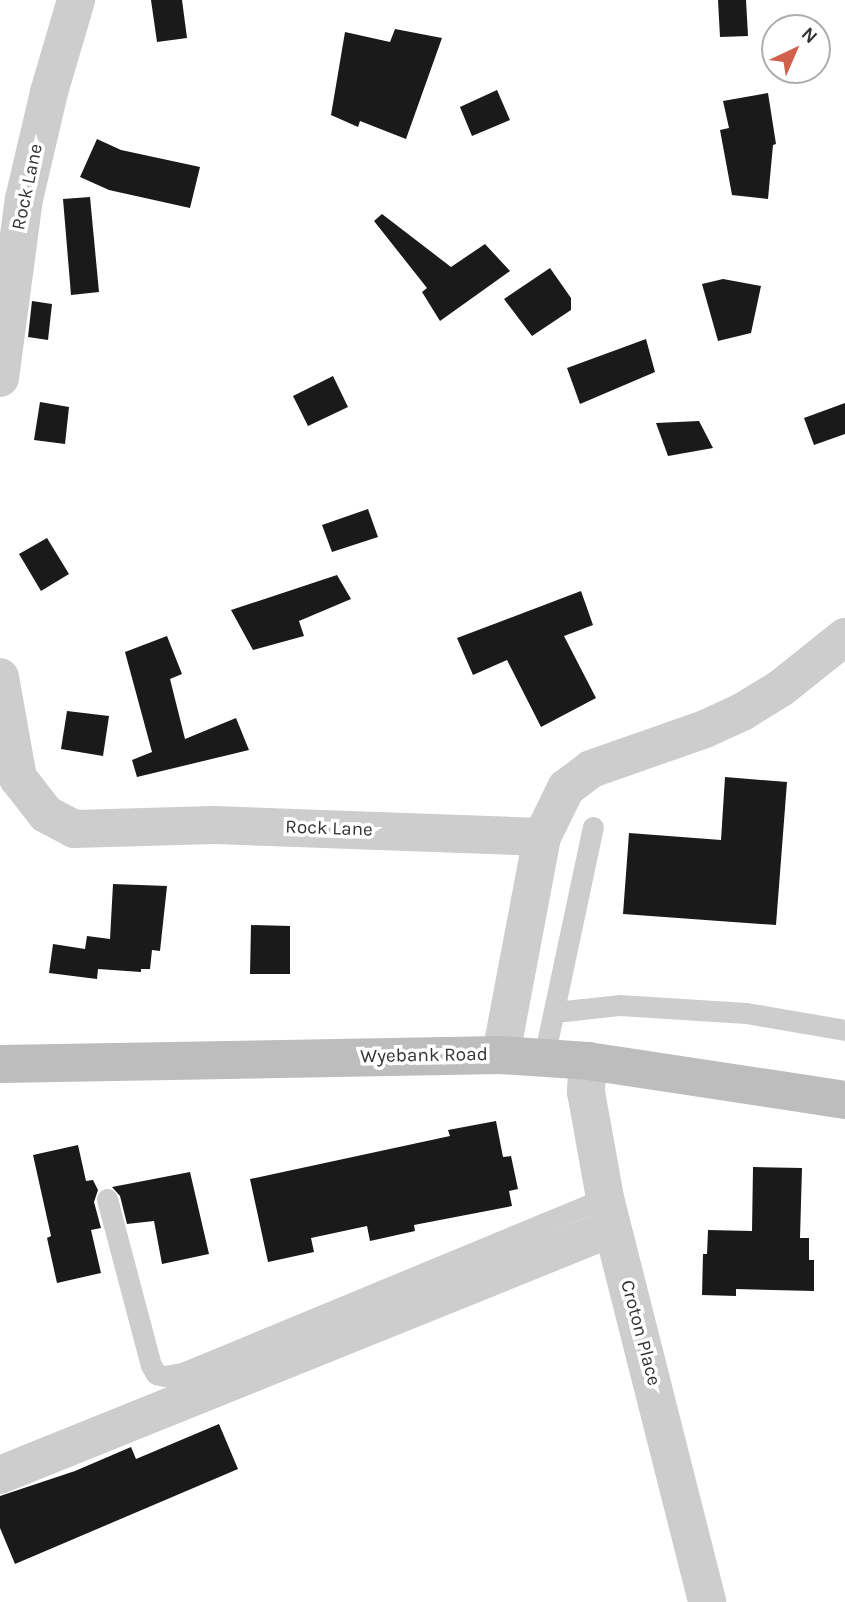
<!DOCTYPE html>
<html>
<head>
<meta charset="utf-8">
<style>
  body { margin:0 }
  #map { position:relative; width:845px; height:1602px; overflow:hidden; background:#fff; font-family:Karla,sans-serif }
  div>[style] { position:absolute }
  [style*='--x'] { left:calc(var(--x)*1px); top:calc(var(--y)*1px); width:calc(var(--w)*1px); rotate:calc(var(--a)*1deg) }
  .building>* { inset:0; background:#1a1a1a }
  .lane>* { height:21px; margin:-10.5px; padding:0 10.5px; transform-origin:10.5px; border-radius:10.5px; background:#cdcdcd }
  .street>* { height:38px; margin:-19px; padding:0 19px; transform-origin:19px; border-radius:19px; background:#cdcdcd }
  .secondary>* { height:38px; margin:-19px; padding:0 19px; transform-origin:19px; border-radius:19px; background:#bdbdbd }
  span { translate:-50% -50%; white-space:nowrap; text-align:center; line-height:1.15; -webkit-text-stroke:7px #fff; paint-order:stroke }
  .street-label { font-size:19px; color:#333 }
  .north { position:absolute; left:761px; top:14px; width:70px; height:70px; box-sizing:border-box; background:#fff; border:2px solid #adadad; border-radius:50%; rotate:44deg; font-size:19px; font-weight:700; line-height:28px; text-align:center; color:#333 }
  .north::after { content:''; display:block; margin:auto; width:24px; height:32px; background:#d1604d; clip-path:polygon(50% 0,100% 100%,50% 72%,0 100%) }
</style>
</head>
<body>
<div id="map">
  <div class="building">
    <div style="clip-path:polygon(151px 0,182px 0,187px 38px,157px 42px)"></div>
    <div style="clip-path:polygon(718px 0,746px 0,748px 36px,720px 37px)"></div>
    <div style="clip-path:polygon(395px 29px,442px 38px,406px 139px,360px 121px,358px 127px,331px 115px,345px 32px,390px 42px)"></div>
    <div style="clip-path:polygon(497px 90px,510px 120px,472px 136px,460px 107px)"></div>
    <div style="clip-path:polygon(768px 93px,776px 144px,773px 145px,768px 199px,732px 195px,720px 130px,729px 128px,723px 101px)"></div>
    <div style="clip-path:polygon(97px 139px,121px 150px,200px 167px,190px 208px,109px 190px,80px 177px)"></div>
    <div style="clip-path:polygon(90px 197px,99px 292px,71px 295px,63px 199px)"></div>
    <div style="clip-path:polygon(382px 214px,451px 267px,485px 244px,510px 271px,440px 321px,422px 292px,427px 288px,374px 221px)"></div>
    <div style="clip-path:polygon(550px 268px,571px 298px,571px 310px,532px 336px,504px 299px)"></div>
    <div style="clip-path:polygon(723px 279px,761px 286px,751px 333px,718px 341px,702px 284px)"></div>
    <div style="clip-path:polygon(32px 301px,52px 304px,48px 340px,28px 337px)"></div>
    <div style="clip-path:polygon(646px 339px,655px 372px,580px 404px,567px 368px)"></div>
    <div style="clip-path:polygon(333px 376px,348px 407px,308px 426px,293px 396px)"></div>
    <div style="clip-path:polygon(40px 402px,69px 407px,65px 444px,34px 440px)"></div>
    <div style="clip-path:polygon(845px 403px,845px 434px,814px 445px,804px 418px)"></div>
    <div style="clip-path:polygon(699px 421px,713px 448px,668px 456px,656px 423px)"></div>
    <div style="clip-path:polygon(368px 509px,378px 537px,332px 552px,322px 525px)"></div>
    <div style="clip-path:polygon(47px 538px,69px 574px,41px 591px,19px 554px)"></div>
    <div style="clip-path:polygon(337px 575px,351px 599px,299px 621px,304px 636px,253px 650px,231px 610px)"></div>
    <div style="clip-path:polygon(581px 591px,593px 625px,564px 636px,596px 698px,541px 727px,507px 660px,473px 675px,457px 638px)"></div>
    <div style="clip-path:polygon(167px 636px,182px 674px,170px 679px,185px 739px,236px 718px,249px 750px,137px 777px,132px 760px,152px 752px,125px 652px)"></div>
    <div style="clip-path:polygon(67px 711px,109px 716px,103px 756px,61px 749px)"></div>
    <div style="clip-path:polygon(725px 777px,787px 782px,776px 925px,623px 914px,629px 833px,721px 840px)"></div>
    <div style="clip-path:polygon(113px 884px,167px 886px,160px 951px,152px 950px,150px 969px,141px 969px,141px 972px,98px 969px,97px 979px,49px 973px,53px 944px,85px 949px,87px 936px,110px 939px)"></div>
    <div style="clip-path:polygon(251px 925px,290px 926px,290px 974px,250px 974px)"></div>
    <div style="clip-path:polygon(496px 1121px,503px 1157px,511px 1156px,518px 1189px,509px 1191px,512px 1206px,414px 1225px,415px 1231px,370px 1241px,367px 1226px,311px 1238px,314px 1252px,268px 1262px,250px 1179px,450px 1136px,448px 1130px)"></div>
    <div style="clip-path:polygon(78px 1145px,86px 1181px,93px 1180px,98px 1190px,94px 1202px,101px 1228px,91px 1230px,101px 1273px,57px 1283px,47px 1238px,51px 1236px,33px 1155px)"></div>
    <div style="clip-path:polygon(753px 1167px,802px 1168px,800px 1238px,809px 1238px,809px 1260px,814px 1260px,814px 1291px,736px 1289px,736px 1296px,702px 1295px,703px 1254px,707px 1254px,708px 1230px,752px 1231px)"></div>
    <div style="clip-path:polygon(190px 1172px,209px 1254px,162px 1264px,154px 1221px,127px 1224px,120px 1196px,112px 1187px)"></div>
    <div style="clip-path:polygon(219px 1424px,238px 1469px,15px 1564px,0 1528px,0 1496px,75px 1471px,131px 1447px,136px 1459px)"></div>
  </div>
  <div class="lane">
    <div style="--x:555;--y:1012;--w:64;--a:-6.2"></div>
    <div style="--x:619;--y:1005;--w:127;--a:3.6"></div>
    <div style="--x:746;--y:1013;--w:100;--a:9.7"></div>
    <div style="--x:544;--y:1057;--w:235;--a:-78"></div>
    <div style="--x:107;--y:1199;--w:172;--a:75.2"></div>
    <div style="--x:151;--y:1365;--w:10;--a:61"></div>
    <div style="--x:156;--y:1374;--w:9;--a:13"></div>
    <div style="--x:165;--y:1376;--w:20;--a:-11"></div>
    <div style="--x:185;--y:1372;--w:455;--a:-22.5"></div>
  </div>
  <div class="street">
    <div style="--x:0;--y:378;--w:181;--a:-82.4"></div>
    <div style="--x:24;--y:199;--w:110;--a:-76.8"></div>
    <div style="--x:49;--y:92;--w:96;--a:-73.6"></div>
    <div style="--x:0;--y:677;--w:103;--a:79.9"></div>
    <div style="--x:18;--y:778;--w:46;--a:52.1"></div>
    <div style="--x:46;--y:814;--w:32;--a:28"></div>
    <div style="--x:74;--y:829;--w:140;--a:-1.6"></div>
    <div style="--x:214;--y:825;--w:328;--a:2.1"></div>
    <div style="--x:542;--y:837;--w:222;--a:100.7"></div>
    <div style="--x:542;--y:837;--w:55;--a:-63.9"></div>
    <div style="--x:566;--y:788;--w:31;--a:-37"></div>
    <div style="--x:591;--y:769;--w:121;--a:-19.3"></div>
    <div style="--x:705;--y:729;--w:41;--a:-24.7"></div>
    <div style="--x:742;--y:712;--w:46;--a:-31.6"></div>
    <div style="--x:781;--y:688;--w:82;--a:-38.6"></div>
    <div style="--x:588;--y:1061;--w:31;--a:94"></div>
    <div style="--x:586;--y:1092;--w:108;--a:79.8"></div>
    <div style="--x:605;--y:1198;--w:417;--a:75.8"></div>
    <div style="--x:0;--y:1475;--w:660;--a:-21.98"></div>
  </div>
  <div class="secondary">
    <div style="--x:0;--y:1064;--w:501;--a:-1.03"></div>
    <div style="--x:501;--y:1055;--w:87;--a:3.9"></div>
    <div style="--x:588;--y:1061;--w:260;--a:8.6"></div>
  </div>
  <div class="street-label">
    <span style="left:28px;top:187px;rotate:-78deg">Rock Lane</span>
    <span style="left:329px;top:829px;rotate:2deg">Rock Lane</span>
    <span style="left:424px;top:1056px;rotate:-1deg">Wyebank Road</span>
    <span style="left:640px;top:1333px;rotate:75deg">Croton Place</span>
  </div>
  <div class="north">N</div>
</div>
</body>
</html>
